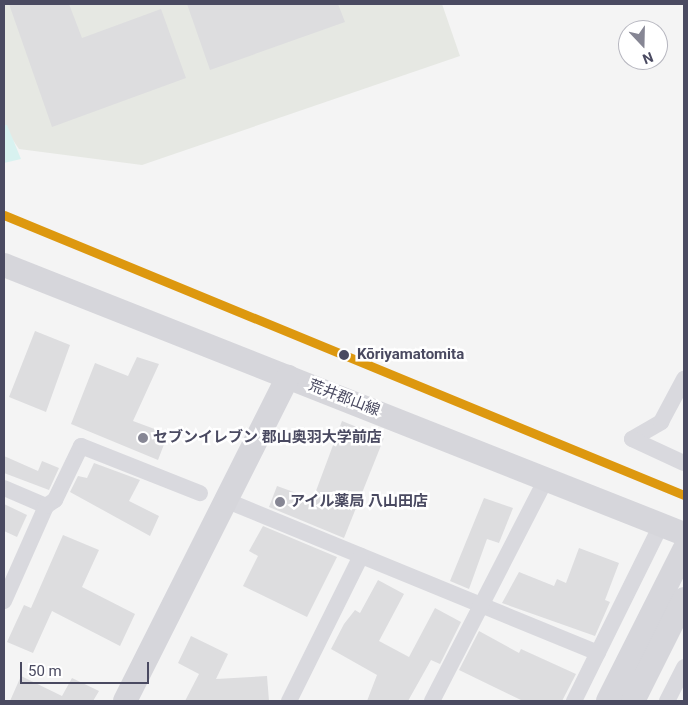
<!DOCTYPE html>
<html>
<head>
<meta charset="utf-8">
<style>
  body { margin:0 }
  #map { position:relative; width:688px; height:705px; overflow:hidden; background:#f4f4f4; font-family:Roboto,"Noto Sans JP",sans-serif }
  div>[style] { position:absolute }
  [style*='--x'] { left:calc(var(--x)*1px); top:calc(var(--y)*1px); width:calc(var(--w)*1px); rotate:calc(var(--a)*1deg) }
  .commercial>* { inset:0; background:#e6e8e3 }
  .green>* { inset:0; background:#d8f2f0 }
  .building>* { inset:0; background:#dddddf }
  .street>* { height:16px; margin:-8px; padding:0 8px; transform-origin:8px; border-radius:8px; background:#d9d9de }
  .secondary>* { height:24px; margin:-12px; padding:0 12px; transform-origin:12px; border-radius:12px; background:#d6d6db }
  .rail-1>* { height:9px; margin:-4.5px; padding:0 4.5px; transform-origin:4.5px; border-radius:4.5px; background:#dd980f }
  .dots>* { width:14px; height:14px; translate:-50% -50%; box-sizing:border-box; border:2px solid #fff; border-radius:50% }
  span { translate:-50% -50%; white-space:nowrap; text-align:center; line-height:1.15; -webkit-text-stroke:5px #fff; paint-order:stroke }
  .stop-label { font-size:15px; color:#4a4a61; font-weight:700 }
  .left { translate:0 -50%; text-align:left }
  .street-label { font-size:15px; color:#4a4a61 }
  .poi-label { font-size:15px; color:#4a4a61; font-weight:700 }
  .frame { position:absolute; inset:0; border:5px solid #4a4a61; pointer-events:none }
  .north { position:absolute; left:618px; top:20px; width:50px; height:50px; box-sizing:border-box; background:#fff; border:1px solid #b7b7c0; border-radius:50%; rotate:159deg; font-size:14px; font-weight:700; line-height:20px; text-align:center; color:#4a4a61 }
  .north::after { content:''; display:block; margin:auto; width:18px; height:22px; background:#868694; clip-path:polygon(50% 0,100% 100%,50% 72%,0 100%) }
  .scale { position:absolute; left:20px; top:662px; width:129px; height:22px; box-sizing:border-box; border:2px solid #4a4a61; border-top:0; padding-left:6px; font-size:15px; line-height:18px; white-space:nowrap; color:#4a4a61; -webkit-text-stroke:4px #fff; paint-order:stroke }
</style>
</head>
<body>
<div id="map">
  <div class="commercial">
    <div style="clip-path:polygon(4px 4px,442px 4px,460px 56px,142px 165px,19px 149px,4px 127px)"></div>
  </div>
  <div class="green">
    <div style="clip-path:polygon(4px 125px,7px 125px,21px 159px,4px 163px)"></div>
  </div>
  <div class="building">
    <div style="clip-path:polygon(9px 4px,69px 4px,82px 38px,161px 9px,186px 78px,52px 127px)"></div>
    <div style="clip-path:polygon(187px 4px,338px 4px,345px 22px,210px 70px)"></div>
    <div style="clip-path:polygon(35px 331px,70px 345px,46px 412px,9px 397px)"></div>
    <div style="clip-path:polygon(137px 357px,159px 364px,133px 421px,168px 434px,158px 460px,71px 424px,95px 363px,128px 376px)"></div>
    <div style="clip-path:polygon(342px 421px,384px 438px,344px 538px,269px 507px,277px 486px,313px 499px)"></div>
    <div style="clip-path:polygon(4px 456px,38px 471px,42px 461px,59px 468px,49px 490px,4px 473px)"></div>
    <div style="clip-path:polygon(94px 463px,140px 480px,129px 501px,159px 516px,150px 536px,70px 492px,78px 476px,87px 478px)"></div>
    <div style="clip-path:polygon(484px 498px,513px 508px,499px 543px,487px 539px,469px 589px,450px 581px)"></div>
    <div style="clip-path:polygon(4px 504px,27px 515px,17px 537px,4px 531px)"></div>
    <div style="clip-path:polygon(263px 526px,337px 557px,307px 617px,243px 586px,258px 556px,249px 551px)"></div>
    <div style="clip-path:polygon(63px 535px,99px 550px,82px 587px,135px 614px,120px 646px,52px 611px,33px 653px,7px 642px,24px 605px,31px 608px)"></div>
    <div style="clip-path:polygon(579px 548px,619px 563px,605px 600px,610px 602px,595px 636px,502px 603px,519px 572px,554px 586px,557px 579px,566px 583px)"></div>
    <div style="clip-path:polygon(378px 580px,404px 594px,379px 641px,409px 657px,435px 608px,461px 622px,440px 664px,431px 660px,408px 701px,367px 701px,377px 675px,331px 649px,344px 624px,355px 610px,360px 613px)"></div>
    <div style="clip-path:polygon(479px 631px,519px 653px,521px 649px,576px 674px,562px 701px,523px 701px,459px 670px)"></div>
    <div style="clip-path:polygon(191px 636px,228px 654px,216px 679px,267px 676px,269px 701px,185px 701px,199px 674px,178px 663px)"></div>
    <div style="clip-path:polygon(21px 676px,62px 696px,72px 678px,99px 691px,93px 701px,10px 701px)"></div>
  </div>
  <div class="street">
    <div style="--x:632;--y:439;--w:34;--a:-30"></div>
    <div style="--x:661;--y:422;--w:49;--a:-61.9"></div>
    <div style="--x:632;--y:439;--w:57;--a:24.8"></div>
    <div style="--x:4;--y:488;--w:46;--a:23.2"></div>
    <div style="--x:225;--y:500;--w:403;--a:22.3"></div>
    <div style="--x:4;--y:601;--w:104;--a:-66.1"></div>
    <div style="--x:46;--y:506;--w:11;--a:-34"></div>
    <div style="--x:55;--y:500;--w:60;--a:-64.3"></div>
    <div style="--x:81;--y:446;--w:128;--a:21.6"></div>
    <div style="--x:289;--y:701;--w:162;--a:-63.6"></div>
    <div style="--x:432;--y:701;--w:252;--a:-62.8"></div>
    <div style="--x:574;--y:701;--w:196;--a:-63.7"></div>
    <div style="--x:667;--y:701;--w:38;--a:-63"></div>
  </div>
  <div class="secondary">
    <div style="--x:4;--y:265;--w:731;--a:21.58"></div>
    <div style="--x:125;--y:701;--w:363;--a:-63.3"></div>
    <div style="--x:608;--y:701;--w:169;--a:-63.3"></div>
    <div style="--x:633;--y:701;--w:114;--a:-63.4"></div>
  </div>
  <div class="rail-1">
    <div style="--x:4;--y:215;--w:735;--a:22.38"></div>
  </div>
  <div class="dots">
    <div style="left:344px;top:355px;background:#4a4a61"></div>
    <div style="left:143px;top:438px;background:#868694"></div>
    <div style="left:280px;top:502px;background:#868694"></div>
  </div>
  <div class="stop-label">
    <span class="left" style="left:357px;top:355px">Kōriyamatomita</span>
  </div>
  <div class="street-label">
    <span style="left:344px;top:398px;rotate:21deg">荒井郡山線</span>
  </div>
  <div class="poi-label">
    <span class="left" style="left:153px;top:438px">セブンイレブン 郡山奥羽大学前店</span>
    <span class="left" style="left:290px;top:502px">アイル薬局 八山田店</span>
  </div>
  <div class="frame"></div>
  <div class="north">N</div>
  <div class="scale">50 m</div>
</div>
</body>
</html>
